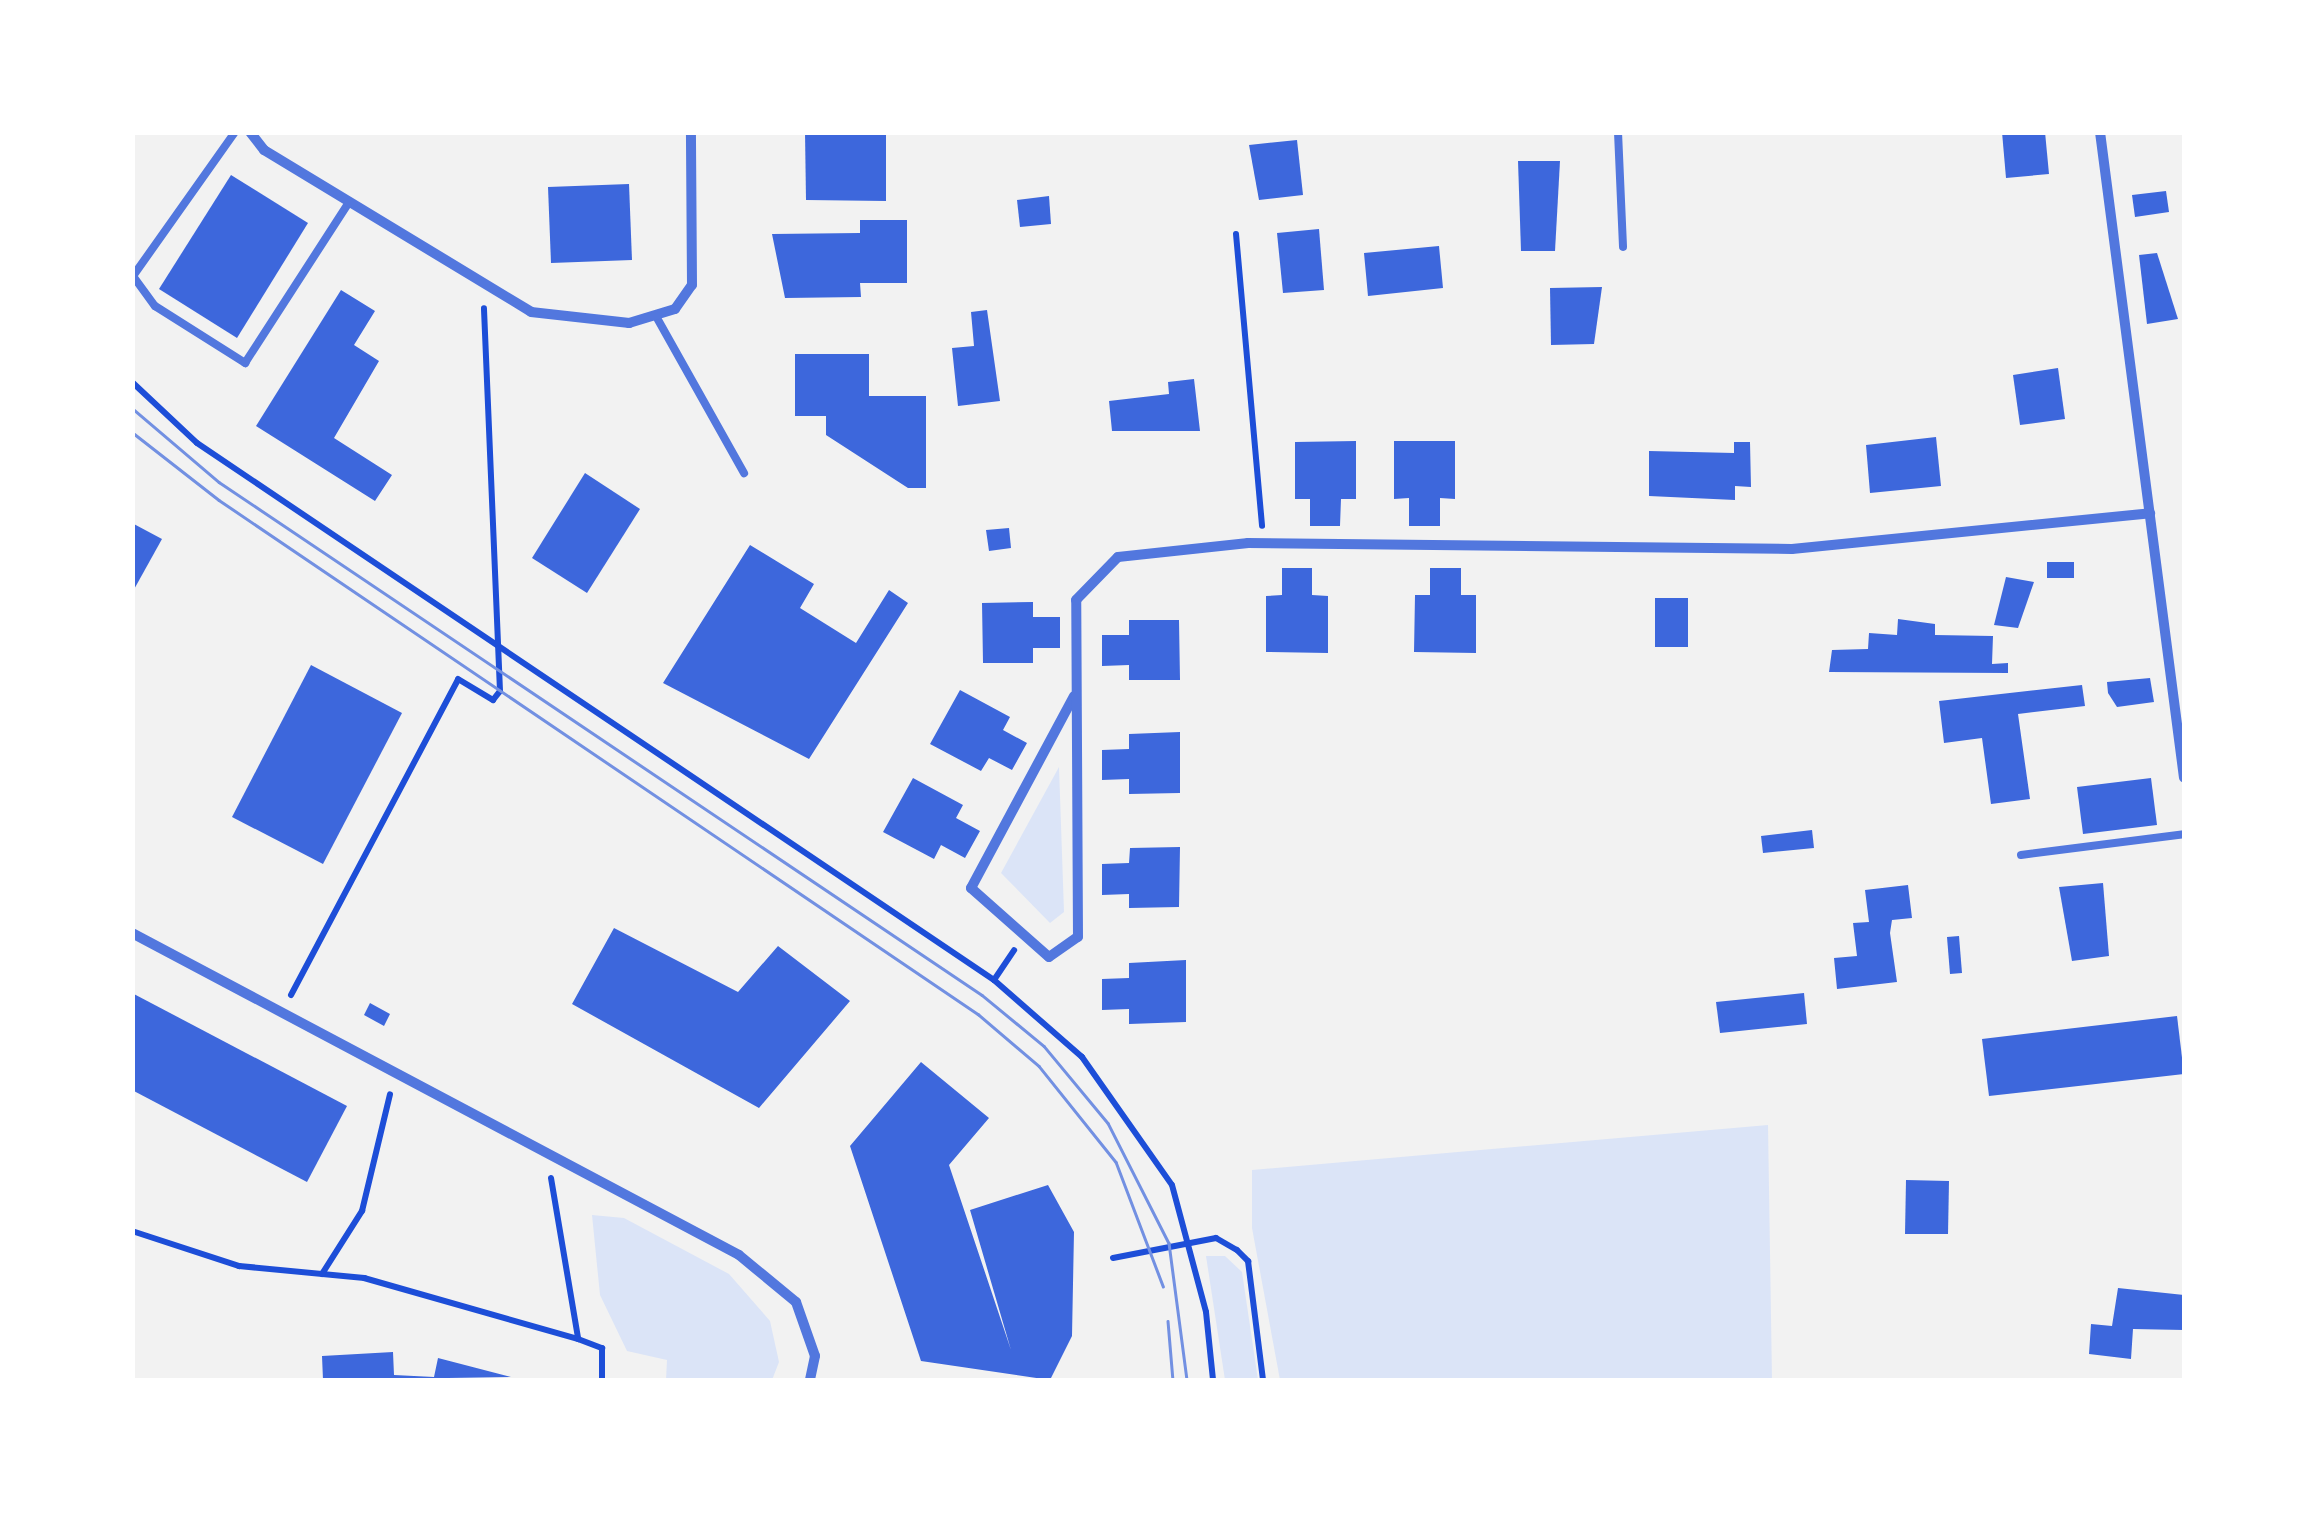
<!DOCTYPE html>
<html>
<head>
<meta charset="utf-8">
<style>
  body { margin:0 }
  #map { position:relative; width:2317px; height:1513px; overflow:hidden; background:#f2f2f2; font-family:"Source Serif 4",serif }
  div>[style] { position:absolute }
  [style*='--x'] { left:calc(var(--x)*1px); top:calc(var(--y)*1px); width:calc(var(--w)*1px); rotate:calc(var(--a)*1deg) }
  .green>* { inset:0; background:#dbe4f7 }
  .building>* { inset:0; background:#3d67dc }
  .path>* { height:6px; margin:-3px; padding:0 3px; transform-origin:3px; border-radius:3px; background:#1d4ed8 }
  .service>* { height:8px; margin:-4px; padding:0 4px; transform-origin:4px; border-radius:4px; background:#5277de }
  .minor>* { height:10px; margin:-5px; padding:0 5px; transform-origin:5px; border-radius:5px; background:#5277de }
  .tram>* { height:2.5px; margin:-1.25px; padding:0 1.25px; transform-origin:1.25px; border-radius:1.25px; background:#7290e2 }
  span { translate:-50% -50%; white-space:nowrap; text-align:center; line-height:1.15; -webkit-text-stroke:10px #fff; paint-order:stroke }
  .frame { position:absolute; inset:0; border:135px solid #fff; pointer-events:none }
</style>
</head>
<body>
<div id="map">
  <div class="green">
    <div style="clip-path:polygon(1059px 767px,1064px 912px,1050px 923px,1001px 873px)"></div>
    <div style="clip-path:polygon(1768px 1125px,1772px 1380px,1280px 1380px,1252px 1228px,1252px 1170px)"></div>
    <div style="clip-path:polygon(592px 1215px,624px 1218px,729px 1274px,770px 1321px,779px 1362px,772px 1380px,666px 1380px,667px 1360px,627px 1351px,600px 1295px)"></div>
    <div style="clip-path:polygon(1206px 1256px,1225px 1256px,1242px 1272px,1258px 1380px,1225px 1380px)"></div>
  </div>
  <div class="building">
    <div style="clip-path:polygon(805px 132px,886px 132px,886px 201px,806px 200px)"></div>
    <div style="clip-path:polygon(2002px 132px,2045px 132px,2049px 174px,2006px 178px)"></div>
    <div style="clip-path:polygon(1297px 140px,1303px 195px,1259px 200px,1249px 145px)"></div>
    <div style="clip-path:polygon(1518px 161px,1560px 161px,1555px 251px,1521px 251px)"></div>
    <div style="clip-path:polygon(231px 175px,308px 223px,237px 338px,159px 289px)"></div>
    <div style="clip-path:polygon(629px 184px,632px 260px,551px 263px,548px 187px)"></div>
    <div style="clip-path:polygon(2166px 191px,2169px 212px,2135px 217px,2132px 195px)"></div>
    <div style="clip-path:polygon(1049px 196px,1051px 224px,1020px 227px,1017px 200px)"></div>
    <div style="clip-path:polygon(860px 220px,907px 220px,907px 283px,860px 283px,861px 297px,785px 298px,772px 234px,860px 233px)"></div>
    <div style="clip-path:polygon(1319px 229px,1324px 290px,1283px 293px,1277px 233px)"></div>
    <div style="clip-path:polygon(1439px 246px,1443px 288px,1368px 296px,1364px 253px)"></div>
    <div style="clip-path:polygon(2157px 253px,2178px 319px,2147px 324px,2139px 255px)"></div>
    <div style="clip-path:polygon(1602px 287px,1594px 344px,1551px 345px,1550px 288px)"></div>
    <div style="clip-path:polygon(341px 290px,375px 311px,354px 345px,379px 361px,334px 438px,392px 475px,375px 501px,256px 426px)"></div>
    <div style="clip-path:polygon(987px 310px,1000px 401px,958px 406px,952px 348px,974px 346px,971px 312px)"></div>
    <div style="clip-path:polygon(795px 354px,869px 354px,869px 396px,926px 396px,926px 488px,908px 488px,826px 435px,826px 416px,795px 416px)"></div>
    <div style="clip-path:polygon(2058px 368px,2065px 419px,2020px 425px,2013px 375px)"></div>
    <div style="clip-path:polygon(1194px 379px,1200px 431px,1112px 431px,1109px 401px,1169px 394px,1168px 382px)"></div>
    <div style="clip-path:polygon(1936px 437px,1941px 486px,1870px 493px,1866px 445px)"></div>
    <div style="clip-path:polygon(1356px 441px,1356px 499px,1341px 499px,1340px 526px,1310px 526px,1310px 499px,1295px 499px,1295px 442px)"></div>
    <div style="clip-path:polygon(1394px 441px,1455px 441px,1455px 499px,1440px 498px,1440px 526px,1409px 526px,1409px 498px,1394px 499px)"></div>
    <div style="clip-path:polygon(1734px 442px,1750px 442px,1751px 487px,1735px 486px,1735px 500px,1649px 496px,1649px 451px,1734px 453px)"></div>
    <div style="clip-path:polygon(585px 473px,640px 509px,587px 593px,532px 558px)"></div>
    <div style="clip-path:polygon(132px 523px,162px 539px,132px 593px)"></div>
    <div style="clip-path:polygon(1009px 528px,1011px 548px,989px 551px,986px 530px)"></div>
    <div style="clip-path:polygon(750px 545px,814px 584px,800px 608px,856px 643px,889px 590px,908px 603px,809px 759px,663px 683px)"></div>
    <div style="clip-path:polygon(2047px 562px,2074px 562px,2074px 578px,2047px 578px)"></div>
    <div style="clip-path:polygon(1282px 568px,1312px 568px,1312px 595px,1328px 596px,1328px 653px,1266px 652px,1266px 596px,1282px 595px)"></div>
    <div style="clip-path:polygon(1430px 568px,1461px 568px,1461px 595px,1476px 595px,1476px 653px,1414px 652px,1415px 595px,1430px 595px)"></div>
    <div style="clip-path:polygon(2006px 577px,2034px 582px,2018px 628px,1994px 625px)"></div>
    <div style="clip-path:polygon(1655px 598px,1688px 598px,1688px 647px,1655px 647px)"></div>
    <div style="clip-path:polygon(1033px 602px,1033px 617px,1060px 617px,1060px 648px,1033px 648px,1033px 663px,983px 663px,982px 603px)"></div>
    <div style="clip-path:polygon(1898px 619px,1935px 624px,1935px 635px,1993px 636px,1992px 664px,2008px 663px,2008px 673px,1829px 672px,1832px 650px,1868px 649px,1869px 633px,1897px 635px)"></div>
    <div style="clip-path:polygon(1129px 620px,1179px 620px,1180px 680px,1129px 680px,1129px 665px,1102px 666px,1102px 635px,1129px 635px)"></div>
    <div style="clip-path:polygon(311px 665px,402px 713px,323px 864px,232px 817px)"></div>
    <div style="clip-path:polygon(2150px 678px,2154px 702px,2117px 707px,2108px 693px,2107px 682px)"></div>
    <div style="clip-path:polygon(2082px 685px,2085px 706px,2018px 714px,2030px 799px,1991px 804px,1982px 738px,1944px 743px,1939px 701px)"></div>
    <div style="clip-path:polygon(960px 690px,1010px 717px,1003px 730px,1027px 743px,1012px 770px,989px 758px,981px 771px,930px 744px)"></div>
    <div style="clip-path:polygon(1180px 732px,1180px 793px,1129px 794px,1129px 779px,1102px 780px,1102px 750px,1129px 749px,1129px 734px)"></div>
    <div style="clip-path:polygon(913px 778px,963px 805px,956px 818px,980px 831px,965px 858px,941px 845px,934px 859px,883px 832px)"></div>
    <div style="clip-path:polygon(2151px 778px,2157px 825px,2083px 834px,2077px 787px)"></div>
    <div style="clip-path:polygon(1812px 830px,1814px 848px,1763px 853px,1761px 836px)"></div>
    <div style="clip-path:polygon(1180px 847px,1179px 907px,1129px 908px,1129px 894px,1102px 895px,1102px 864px,1129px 863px,1130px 848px)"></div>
    <div style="clip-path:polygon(2103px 883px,2109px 956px,2072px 961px,2059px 887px)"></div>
    <div style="clip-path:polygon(1908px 885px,1912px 918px,1892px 920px,1890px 933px,1897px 982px,1837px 989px,1834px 958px,1857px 956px,1853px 923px,1869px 922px,1865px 890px)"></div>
    <div style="clip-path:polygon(614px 928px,738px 992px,778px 946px,850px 1001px,759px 1108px,572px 1004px)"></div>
    <div style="clip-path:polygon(1959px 936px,1962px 973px,1950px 974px,1947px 937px)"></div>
    <div style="clip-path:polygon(1186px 960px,1186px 1022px,1129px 1024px,1129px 1009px,1102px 1010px,1102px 979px,1129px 978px,1129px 963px)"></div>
    <div style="clip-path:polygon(132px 993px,347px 1106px,307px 1182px,132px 1090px)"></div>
    <div style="clip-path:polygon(1804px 993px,1807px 1024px,1720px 1033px,1716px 1002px)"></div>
    <div style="clip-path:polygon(370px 1003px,390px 1014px,384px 1026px,364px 1015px)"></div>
    <div style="clip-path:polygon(2177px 1016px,2184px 1074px,1989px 1096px,1982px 1039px)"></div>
    <div style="clip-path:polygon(921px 1062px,989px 1118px,949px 1165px,1011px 1350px,970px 1210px,1048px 1185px,1074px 1232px,1072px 1336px,1050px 1380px,921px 1361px,850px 1146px)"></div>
    <div style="clip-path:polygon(1906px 1180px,1949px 1181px,1948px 1234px,1905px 1234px)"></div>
    <div style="clip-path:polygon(2118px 1288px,2184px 1295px,2184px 1330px,2133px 1329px,2131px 1359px,2089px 1354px,2091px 1324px,2112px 1326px)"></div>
    <div style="clip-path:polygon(393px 1352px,394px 1375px,434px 1377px,438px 1358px,511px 1377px,323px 1380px,322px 1356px)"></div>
  </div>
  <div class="path">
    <div style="--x:1236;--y:234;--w:293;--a:84.9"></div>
    <div style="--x:132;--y:382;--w:89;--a:43.2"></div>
    <div style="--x:197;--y:443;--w:961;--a:33.97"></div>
    <div style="--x:994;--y:980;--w:117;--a:41.2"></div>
    <div style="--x:1082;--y:1057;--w:156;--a:54.9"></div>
    <div style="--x:1172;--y:1185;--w:131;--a:75"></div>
    <div style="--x:1206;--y:1312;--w:68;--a:84.1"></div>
    <div style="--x:994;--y:980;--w:36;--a:-56"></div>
    <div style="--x:291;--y:995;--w:357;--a:-62.1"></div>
    <div style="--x:458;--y:679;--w:41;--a:31"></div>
    <div style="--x:493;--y:700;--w:11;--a:-52"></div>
    <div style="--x:500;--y:691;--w:383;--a:-92.4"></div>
    <div style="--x:551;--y:1178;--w:162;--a:80.4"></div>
    <div style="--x:132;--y:1231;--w:113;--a:18.1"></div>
    <div style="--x:239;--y:1266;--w:126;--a:5.5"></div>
    <div style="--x:364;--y:1278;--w:223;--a:15.9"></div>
    <div style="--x:578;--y:1339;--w:26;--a:21"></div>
    <div style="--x:602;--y:1348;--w:32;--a:90"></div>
    <div style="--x:1113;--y:1258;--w:105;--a:-11"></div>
    <div style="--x:1216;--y:1238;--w:24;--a:30"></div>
    <div style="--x:1237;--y:1250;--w:16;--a:45"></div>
    <div style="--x:1248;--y:1261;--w:120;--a:82.8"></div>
    <div style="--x:322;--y:1274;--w:75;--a:-57.6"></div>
    <div style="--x:362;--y:1211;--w:120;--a:-76.5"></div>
  </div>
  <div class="service">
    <div style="--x:235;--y:132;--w:176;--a:125.3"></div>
    <div style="--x:133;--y:276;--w:37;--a:54"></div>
    <div style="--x:155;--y:306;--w:107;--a:32.3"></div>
    <div style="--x:245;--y:363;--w:192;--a:-57.1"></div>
    <div style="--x:1618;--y:132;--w:115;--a:87.5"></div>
    <div style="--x:657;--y:318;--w:178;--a:60.7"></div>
    <div style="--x:2021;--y:855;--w:164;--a:-7.3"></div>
  </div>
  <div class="minor">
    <div style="--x:250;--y:132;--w:23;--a:52"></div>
    <div style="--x:264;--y:150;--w:312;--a:31.2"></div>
    <div style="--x:531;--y:312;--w:99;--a:6.4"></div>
    <div style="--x:629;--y:323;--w:48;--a:-16.9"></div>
    <div style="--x:675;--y:309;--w:29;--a:-55"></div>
    <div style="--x:692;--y:285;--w:153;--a:-90.4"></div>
    <div style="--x:2100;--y:132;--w:651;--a:82.59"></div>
    <div style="--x:1074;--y:696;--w:218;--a:118.2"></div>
    <div style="--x:971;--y:888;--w:104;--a:41.5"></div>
    <div style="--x:1049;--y:957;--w:35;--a:-35"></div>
    <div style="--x:1078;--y:937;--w:337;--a:-90.3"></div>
    <div style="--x:1076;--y:600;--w:60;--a:-45.7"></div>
    <div style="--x:1118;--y:557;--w:131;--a:-6.1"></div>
    <div style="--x:1248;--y:543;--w:544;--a:0.63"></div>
    <div style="--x:1792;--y:549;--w:360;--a:-5.7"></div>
    <div style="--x:132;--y:933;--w:687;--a:27.94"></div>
    <div style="--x:739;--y:1255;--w:74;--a:39.5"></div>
    <div style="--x:796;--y:1302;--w:57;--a:70.6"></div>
    <div style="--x:815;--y:1356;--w:25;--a:102"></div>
  </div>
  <div class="tram">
    <div style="--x:132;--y:408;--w:114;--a:40.4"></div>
    <div style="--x:219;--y:482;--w:919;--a:33.91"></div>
    <div style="--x:982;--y:995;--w:80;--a:39.4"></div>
    <div style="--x:1044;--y:1046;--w:100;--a:50.3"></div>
    <div style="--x:1108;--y:1123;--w:135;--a:63.1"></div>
    <div style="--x:1169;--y:1243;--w:138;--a:82.5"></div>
    <div style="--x:132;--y:432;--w:110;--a:38"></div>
    <div style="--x:219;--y:500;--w:917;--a:34.11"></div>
    <div style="--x:978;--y:1014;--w:80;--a:40.4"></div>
    <div style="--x:1039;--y:1066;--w:123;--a:51.3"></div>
    <div style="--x:1116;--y:1162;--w:133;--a:69.2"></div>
    <div style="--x:1168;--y:1321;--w:59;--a:85.2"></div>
  </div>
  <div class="frame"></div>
</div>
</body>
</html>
